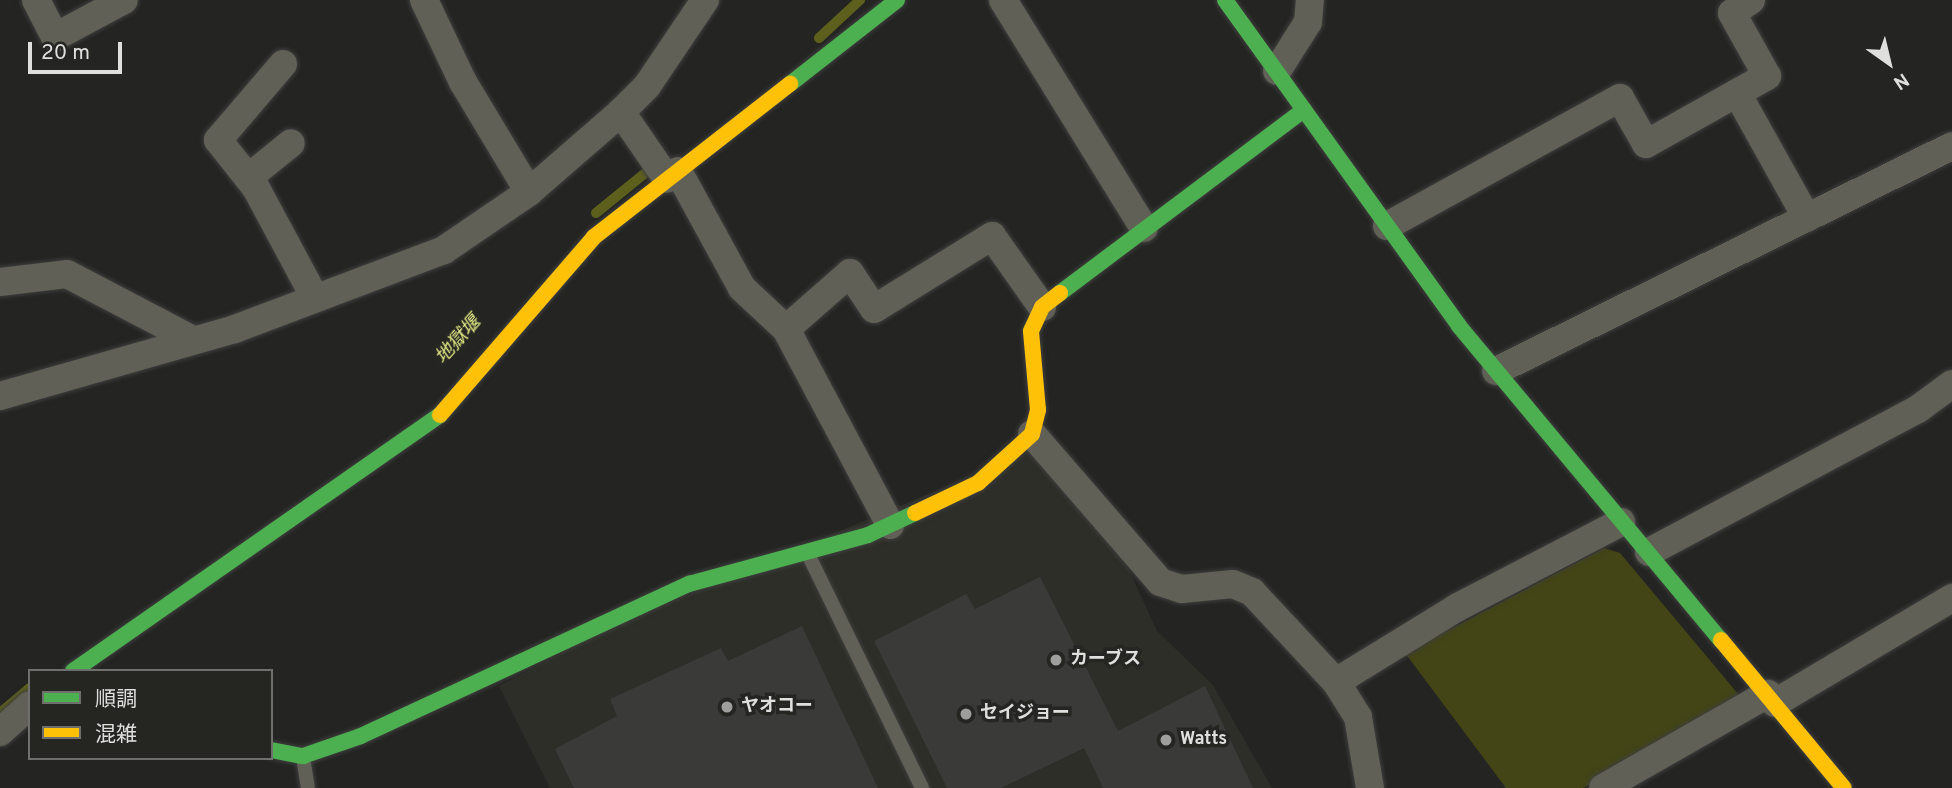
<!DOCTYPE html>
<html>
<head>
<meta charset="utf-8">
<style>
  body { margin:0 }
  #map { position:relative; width:1952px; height:788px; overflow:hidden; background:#242423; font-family:Overpass,"Noto Sans JP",sans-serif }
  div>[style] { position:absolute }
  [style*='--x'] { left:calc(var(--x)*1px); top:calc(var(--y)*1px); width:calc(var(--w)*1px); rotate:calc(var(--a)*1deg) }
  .built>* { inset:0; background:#2d2e27 }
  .green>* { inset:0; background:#434516 }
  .stream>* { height:10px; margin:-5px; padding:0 5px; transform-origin:5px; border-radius:5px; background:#5d601c }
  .building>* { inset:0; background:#3a3a39 }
  .roads { filter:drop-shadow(0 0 2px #3e3e3d) drop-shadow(0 0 2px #3e3e3d) }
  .lane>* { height:14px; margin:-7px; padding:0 7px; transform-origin:7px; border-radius:7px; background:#606057 }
  .street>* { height:28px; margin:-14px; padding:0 14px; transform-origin:14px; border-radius:14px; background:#606057 }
  .fast>* { height:16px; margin:-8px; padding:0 8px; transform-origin:8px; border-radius:8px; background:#4caf50 }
  .slow>* { height:16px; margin:-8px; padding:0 8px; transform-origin:8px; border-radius:8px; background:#ffc107 }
  .dots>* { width:19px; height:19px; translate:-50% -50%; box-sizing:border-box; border:4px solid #252522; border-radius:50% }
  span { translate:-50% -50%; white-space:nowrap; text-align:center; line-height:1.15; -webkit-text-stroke:7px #252522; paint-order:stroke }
  .poi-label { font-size:18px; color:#dfdfdd; font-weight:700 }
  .left { translate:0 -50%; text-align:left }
  .water-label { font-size:19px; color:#e2e984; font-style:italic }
  .legend { position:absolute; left:28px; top:669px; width:245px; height:91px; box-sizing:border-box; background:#252522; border:2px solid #6f6f6d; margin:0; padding:9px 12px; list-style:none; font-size:21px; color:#dfdfdd }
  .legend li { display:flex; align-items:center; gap:14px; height:35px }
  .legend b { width:35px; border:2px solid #6f6f6d }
  .north { position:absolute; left:1854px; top:28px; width:70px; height:70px; -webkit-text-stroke:5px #252522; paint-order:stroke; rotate:146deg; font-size:19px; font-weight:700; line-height:28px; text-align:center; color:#dfdfdd }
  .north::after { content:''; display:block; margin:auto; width:24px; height:32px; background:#dfdfdd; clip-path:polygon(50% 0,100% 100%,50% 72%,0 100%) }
  .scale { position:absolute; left:28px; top:42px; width:94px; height:32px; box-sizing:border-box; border:4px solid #dfdfdd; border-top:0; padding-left:9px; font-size:21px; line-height:24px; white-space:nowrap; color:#dfdfdd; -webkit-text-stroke:5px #252522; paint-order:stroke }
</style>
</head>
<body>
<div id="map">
  <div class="built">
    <div style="clip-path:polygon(1034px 450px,1125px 561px,1157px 631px,1213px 685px,1272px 788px,550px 788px,499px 686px,624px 621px)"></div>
  </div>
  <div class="green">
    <div style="clip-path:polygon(1604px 548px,1620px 553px,1739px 695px,1583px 788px,1506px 788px,1405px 653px)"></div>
  </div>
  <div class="stream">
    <div style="--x:819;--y:38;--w:56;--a:-42.8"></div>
    <div style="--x:596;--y:213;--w:76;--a:-39.1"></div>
    <div style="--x:0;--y:713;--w:39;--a:-40"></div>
  </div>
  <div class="building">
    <div style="clip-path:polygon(1040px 577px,1118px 731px,1205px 686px,1253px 788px,1103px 788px,1084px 748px,1001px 788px,947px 788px,874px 641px,966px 594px,975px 609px)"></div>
    <div style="clip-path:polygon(802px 626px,878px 788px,574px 788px,555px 749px,617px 716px,610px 699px,721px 648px,728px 661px)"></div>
  </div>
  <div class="roads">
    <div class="lane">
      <div style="--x:808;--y:554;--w:260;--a:64"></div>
      <div style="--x:303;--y:757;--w:31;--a:81"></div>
    </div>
    <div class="street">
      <div style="--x:36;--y:0;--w:42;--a:62.8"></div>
      <div style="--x:55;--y:37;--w:78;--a:-28.2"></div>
      <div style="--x:424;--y:0;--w:91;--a:64.6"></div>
      <div style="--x:463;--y:82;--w:128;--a:59"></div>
      <div style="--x:1003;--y:0;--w:268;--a:58.3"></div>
      <div style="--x:283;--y:64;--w:100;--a:130.5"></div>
      <div style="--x:218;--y:140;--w:61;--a:51.6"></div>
      <div style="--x:256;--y:188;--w:125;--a:61.8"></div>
      <div style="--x:1277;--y:71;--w:58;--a:-57.7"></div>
      <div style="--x:1308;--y:22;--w:22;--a:-85"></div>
      <div style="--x:1737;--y:93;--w:143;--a:60.8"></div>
      <div style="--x:621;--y:112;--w:81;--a:55.5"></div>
      <div style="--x:678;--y:171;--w:133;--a:61.3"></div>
      <div style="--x:742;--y:288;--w:60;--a:43"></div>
      <div style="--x:786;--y:329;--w:222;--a:62"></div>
      <div style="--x:248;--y:178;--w:55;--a:-39.1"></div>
      <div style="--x:1387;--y:226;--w:266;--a:-28.8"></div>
      <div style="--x:1620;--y:98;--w:53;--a:60.5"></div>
      <div style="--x:1646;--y:144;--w:139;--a:-29.3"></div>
      <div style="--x:1767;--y:76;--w:72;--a:-119.1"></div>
      <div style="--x:1732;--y:13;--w:23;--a:-34"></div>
      <div style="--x:0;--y:282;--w:67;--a:-6.8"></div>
      <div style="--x:67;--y:274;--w:142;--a:27.6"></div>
      <div style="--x:786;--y:329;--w:85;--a:-41.2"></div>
      <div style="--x:850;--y:273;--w:43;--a:56.3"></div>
      <div style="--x:874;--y:309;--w:139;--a:-31.7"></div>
      <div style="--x:992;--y:236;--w:87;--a:54.8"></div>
      <div style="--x:1496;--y:371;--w:508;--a:-26.26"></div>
      <div style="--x:0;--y:396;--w:244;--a:-15.9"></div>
      <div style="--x:235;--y:329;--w:223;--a:-20.7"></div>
      <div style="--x:444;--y:250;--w:103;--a:-34.3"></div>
      <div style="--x:529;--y:192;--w:122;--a:-41"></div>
      <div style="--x:621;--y:112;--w:37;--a:-45"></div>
      <div style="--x:647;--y:86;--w:104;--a:-56"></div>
      <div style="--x:1032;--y:434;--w:196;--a:49.1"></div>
      <div style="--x:1160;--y:582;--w:23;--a:18"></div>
      <div style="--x:1182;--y:589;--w:51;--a:-5.6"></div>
      <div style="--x:1233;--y:584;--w:21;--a:23"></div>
      <div style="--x:1252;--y:592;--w:123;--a:47"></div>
      <div style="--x:1649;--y:552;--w:305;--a:-28"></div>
      <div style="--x:1918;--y:409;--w:42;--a:-36.3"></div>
      <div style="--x:1775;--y:703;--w:206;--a:-30.7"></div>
      <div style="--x:0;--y:732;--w:40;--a:-42"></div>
      <div style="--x:1370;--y:788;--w:72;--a:-99.6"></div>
      <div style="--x:1358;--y:717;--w:41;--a:-122.2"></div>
      <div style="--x:1336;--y:682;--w:143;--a:-31.6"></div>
      <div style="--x:1458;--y:607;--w:184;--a:-27.5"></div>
      <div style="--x:1603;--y:788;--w:190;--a:-29.7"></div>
    </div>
    <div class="fast">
      <div style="--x:1225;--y:0;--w:401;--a:54.3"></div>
      <div style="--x:1459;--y:326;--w:409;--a:50.2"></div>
      <div style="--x:790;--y:84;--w:136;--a:-38.1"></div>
      <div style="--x:1060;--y:293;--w:305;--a:-36.9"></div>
      <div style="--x:73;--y:671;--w:447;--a:-34.9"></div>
      <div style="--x:271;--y:750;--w:33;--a:11"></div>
      <div style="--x:303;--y:756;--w:61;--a:-19"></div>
      <div style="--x:361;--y:736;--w:362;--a:-24.9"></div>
      <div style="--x:689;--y:584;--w:186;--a:-15.3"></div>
      <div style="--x:868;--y:535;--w:52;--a:-25.1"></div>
    </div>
    <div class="slow">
      <div style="--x:440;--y:415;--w:235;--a:-49.1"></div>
      <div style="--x:594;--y:237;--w:249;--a:-38"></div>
      <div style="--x:915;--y:513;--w:70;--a:-25.5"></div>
      <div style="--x:978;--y:483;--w:73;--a:-42.2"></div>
      <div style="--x:1032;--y:434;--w:25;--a:-76"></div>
      <div style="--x:1038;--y:410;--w:79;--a:-95.1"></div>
      <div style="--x:1031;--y:331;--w:26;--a:-65"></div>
      <div style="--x:1042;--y:307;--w:23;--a:-38"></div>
      <div style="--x:1721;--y:640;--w:192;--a:50.3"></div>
    </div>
  </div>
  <div class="dots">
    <div style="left:1056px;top:660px;background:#9e9e9c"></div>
    <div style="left:727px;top:707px;background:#9e9e9c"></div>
    <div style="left:966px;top:714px;background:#9e9e9c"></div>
    <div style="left:1166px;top:740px;background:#9e9e9c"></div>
  </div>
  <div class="poi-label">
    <span class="left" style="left:1070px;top:660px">カーブス</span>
    <span class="left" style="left:741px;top:707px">ヤオコー</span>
    <span class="left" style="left:980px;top:714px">セイジョー</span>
    <span class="left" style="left:1180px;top:740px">Watts</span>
  </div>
  <div class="water-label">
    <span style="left:459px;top:341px;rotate:-48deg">地獄堰</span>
  </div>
  <ul class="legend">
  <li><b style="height:9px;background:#4caf50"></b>順調</li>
  <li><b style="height:9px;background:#ffc107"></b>混雑</li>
  </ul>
  <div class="north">N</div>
  <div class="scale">20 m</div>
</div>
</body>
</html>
